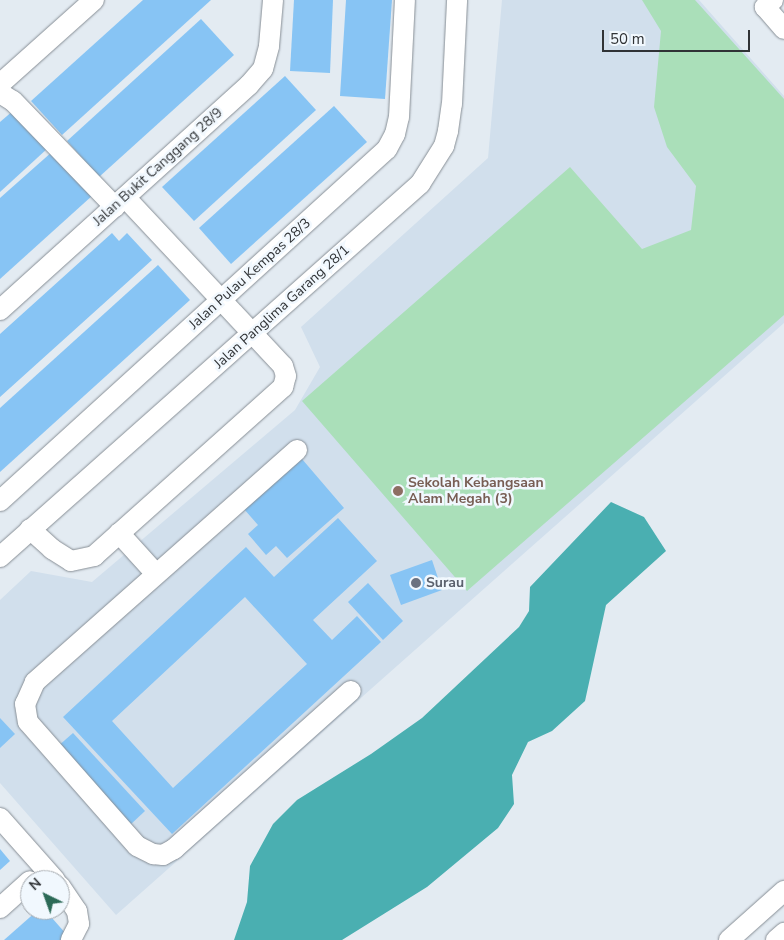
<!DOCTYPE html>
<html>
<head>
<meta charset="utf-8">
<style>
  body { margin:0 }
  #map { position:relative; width:784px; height:940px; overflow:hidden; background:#e3ebf2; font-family:"Nunito Sans",sans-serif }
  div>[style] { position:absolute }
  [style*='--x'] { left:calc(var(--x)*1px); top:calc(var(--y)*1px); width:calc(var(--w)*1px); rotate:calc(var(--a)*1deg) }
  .built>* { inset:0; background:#d1dfec }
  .green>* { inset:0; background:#aadfb9 }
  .water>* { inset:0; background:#4aafb1 }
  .building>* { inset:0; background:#87c4f4 }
  .roads { filter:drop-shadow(0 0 1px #878e95) drop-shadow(0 0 1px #878e95) }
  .minor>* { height:20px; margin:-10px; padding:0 10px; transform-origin:10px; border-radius:10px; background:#fff }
  .dots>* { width:14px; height:14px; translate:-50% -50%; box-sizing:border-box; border:2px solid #f1f8fe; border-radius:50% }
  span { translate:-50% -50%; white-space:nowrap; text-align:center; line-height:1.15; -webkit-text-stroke:5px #f1f8fe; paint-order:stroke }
  .street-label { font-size:14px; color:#303336 }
  .education-label { font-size:14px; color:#785e54; font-weight:700 }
  .left { translate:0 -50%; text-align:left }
  .worship-label { font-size:14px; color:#5b616d; font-weight:700 }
  .north { position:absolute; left:20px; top:870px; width:50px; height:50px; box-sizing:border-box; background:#f1f8fe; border:1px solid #a4a9ae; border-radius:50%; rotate:318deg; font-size:14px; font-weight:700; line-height:20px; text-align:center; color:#303336 }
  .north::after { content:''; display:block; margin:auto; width:18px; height:22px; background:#2c6a57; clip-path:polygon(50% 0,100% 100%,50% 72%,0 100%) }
  .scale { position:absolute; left:602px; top:30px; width:148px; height:22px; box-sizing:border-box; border:2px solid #303336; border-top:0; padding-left:6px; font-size:15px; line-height:18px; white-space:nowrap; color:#303336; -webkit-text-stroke:4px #f1f8fe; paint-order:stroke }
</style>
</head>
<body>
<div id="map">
  <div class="built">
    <div style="clip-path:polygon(502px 0,699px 0,784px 96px,784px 323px,116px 915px,0 783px,0 600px,31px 571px,92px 582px,295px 410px,320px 367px,301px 327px,488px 158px)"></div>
  </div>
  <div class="green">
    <div style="clip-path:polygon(642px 0,695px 0,784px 99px,784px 315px,467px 591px,302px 401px,570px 167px,642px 249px,691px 230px,696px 186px,667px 147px,654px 107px,661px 31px)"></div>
  </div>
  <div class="water">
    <div style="clip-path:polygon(611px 502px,644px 517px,666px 551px,606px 605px,585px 701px,552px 731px,528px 742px,512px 775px,514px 804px,498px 828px,427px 887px,342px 940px,234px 940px,247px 902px,250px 866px,273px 824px,297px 800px,371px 754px,422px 718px,519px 627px,529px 611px,530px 587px)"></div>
  </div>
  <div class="building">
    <div style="clip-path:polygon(143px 0,211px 0,62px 135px,31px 101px)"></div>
    <div style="clip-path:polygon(294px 0,333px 0,330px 73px,290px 71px)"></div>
    <div style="clip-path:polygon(346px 0,392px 0,385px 99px,340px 96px)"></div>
    <div style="clip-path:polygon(201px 19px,234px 55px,99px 177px,67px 141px)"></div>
    <div style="clip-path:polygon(285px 76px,316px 110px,194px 221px,162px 187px)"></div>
    <div style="clip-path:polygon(334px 106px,367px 142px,231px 264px,199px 228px)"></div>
    <div style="clip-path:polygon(14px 110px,48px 148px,0 192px,0 122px)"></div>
    <div style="clip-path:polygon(53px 151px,93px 195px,0 279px,0 198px)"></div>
    <div style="clip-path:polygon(112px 233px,119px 241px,127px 233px,152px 260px,0 397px,0 334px)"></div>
    <div style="clip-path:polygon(158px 265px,190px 300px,0 472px,0 408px)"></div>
    <div style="clip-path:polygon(302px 459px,344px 508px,287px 558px,276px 546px,266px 555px,248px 534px,258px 525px,244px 509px)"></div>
    <div style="clip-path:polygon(evenodd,338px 518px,377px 561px,313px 620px,332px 640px,357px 616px,381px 642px,172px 834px,63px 717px,246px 547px,274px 577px,338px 518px,245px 597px,307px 664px,173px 788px,112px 721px,245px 597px)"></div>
    <div style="clip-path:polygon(432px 560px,442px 590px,401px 605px,390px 575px)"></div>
    <div style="clip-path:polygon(368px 583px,403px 621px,383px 640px,348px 602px)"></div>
    <div style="clip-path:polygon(0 718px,15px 734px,0 748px)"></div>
    <div style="clip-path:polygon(73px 733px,145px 811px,130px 825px,57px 747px)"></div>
    <div style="clip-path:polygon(0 849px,10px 861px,0 870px)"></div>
    <div style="clip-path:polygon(38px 910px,45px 910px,67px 935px,62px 940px,4px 940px)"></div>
  </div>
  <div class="roads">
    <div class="minor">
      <div style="--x:773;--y:0;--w:11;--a:139"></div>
      <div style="--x:765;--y:7;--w:29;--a:49"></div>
      <div style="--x:0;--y:84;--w:126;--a:-41.8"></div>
      <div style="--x:0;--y:93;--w:15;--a:32"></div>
      <div style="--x:13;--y:101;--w:147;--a:46.1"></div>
      <div style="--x:0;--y:310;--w:336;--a:-42.1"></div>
      <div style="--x:249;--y:85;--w:21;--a:-49"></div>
      <div style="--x:263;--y:69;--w:24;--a:-75"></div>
      <div style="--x:269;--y:46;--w:46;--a:-85"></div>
      <div style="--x:297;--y:450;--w:350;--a:138.5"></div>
      <div style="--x:35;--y:682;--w:24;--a:114"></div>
      <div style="--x:25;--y:704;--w:18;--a:81"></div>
      <div style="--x:28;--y:722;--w:165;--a:48.7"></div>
      <div style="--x:137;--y:846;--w:18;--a:27"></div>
      <div style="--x:153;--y:854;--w:10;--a:6"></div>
      <div style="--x:163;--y:855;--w:13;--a:-29"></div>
      <div style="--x:174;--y:849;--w:237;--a:-41.8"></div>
      <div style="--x:0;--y:501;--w:523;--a:-42.29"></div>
      <div style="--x:387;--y:149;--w:17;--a:-62"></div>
      <div style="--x:395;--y:134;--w:17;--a:-77"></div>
      <div style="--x:399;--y:117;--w:117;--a:-87.1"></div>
      <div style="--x:30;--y:529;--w:30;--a:42"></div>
      <div style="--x:52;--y:549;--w:22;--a:32"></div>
      <div style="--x:71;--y:561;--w:24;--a:-12"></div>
      <div style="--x:94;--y:556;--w:254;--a:-41.8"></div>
      <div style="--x:283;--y:387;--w:11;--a:-75"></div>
      <div style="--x:286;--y:376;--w:10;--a:-107"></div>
      <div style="--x:283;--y:366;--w:231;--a:-133.1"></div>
      <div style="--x:119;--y:533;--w:55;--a:47.9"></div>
      <div style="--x:0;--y:557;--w:562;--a:-41.61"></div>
      <div style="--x:420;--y:184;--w:45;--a:-57.7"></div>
      <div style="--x:444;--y:146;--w:16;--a:-75"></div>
      <div style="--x:448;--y:131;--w:27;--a:-82"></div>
      <div style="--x:452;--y:104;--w:104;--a:-87.2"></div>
      <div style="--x:0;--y:818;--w:83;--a:48.4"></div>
      <div style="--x:60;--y:886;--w:30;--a:56"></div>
      <div style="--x:77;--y:911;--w:13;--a:81"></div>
      <div style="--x:79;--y:924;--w:18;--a:117"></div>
      <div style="--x:0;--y:908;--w:40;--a:-42"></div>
      <div style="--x:729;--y:940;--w:74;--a:-41.7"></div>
      <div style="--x:776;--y:940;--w:11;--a:-41"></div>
    </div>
  </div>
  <div class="dots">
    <div style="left:398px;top:491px;background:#8d6e63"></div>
    <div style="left:416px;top:583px;background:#6b7280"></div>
  </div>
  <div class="street-label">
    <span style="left:158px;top:167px;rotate:-42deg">Jalan Bukit Canggang 28/9</span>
    <span style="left:250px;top:274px;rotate:-42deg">Jalan Pulau Kempas 28/3</span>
    <span style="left:282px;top:307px;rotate:-42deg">Jalan Panglima Garang 28/1</span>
  </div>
  <div class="education-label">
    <span class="left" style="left:408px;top:491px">Sekolah Kebangsaan<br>Alam Megah (3)</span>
  </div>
  <div class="worship-label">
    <span class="left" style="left:426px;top:583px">Surau</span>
  </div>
  <div class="north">N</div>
  <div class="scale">50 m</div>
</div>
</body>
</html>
